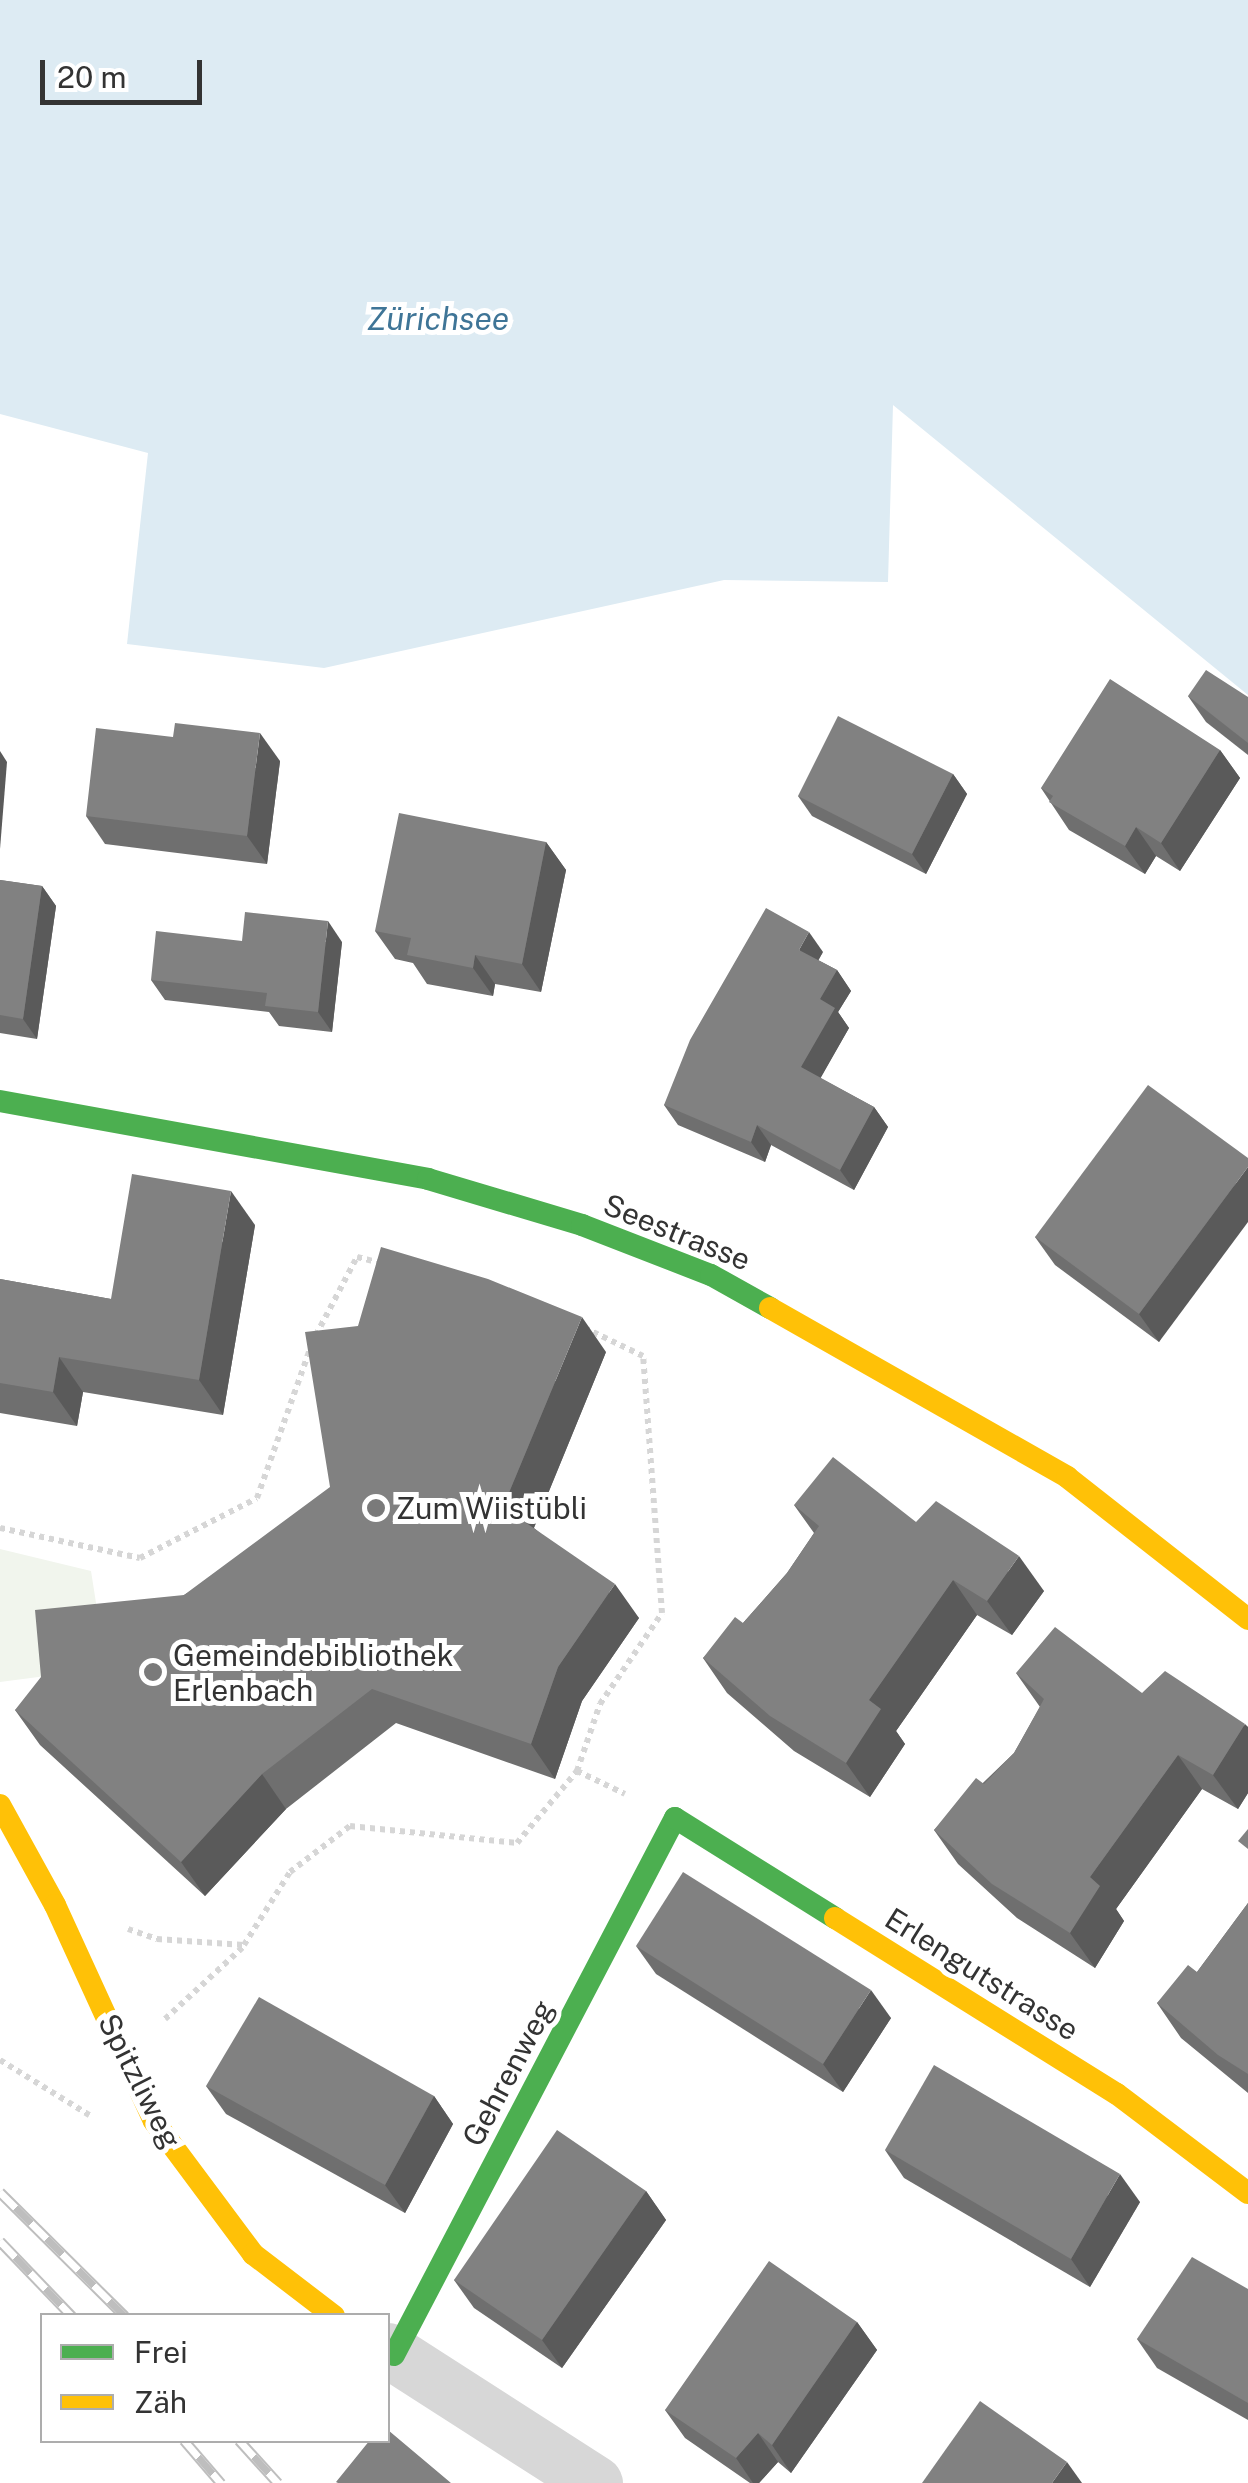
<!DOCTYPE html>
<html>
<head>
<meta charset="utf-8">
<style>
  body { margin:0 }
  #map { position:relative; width:1248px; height:2483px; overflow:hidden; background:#fff; font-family:"Public Sans",sans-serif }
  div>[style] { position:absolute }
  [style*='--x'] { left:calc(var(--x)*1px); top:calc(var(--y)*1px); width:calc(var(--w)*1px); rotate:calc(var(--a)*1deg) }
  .green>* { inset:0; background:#f1f5ed }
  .water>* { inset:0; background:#ddebf3 }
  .path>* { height:6px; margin-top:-3px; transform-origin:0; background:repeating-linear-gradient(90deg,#d6d6d6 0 5px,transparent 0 10px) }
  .street>* { height:55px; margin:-27.5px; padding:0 27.5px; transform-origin:27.5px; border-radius:27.5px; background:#d7d7d7 }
  .fast>* { height:22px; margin:-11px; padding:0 11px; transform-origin:11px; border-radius:11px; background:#4caf50 }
  .slow>* { height:22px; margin:-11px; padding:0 11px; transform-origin:11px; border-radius:11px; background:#ffc107 }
  .rail>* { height:11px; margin-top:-5.5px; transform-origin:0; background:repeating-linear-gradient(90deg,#fff 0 22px,#bebebe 0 44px); box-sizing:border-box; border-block:2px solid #bebebe }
  .wall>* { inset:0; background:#6f6f6f }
  .shaded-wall>* { inset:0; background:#5a5a5a }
  .building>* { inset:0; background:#818181 }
  .dots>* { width:28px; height:28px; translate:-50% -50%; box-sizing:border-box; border:5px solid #fff; border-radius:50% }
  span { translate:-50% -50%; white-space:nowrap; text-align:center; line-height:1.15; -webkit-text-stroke:10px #fff; paint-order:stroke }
  .street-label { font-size:30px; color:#333 }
  .poi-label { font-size:30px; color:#333 }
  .left { translate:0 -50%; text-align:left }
  .water-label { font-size:32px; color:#3f7597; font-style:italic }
  .legend { position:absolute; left:40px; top:2313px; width:350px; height:130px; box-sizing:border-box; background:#fff; border:2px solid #adadad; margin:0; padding:12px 18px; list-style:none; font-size:30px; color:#333 }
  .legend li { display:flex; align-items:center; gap:20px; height:50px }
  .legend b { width:50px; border:2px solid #adadad }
  .scale { position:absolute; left:40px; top:60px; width:162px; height:45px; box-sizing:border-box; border:5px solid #333; border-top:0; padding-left:12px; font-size:30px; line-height:35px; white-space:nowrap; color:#333; -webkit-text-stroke:8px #fff; paint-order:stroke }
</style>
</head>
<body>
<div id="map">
  <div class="green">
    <div style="clip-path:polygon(0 1549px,91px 1571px,99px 1622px,46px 1676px,0 1682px)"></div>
  </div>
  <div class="water">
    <div style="clip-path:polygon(0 0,1248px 0,1248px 695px,893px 405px,888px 582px,724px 580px,324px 668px,127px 644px,148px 453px,0 414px)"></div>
  </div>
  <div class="path">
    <div style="--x:316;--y:1335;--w:88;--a:-62.3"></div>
    <div style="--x:357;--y:1257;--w:25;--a:14"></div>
    <div style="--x:0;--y:1528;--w:143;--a:12.1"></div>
    <div style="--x:140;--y:1558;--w:131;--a:-27.1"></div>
    <div style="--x:257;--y:1498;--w:161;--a:-70.4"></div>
    <div style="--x:577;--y:1771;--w:53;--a:25.6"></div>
    <div style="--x:128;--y:1929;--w:31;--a:19"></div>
    <div style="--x:157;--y:1939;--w:87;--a:3.9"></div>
    <div style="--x:244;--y:1945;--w:86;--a:-57.8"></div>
    <div style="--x:290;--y:1872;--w:76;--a:-37.5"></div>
    <div style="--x:350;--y:1826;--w:168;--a:5.8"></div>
    <div style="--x:517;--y:1843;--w:94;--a:-50.2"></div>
    <div style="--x:577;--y:1771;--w:71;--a:-71.1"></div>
    <div style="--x:600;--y:1704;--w:110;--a:-55.7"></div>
    <div style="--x:662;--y:1613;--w:258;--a:-94.2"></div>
    <div style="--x:643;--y:1356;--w:62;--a:-154.3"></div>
    <div style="--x:165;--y:2019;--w:108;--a:-42.7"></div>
    <div style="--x:0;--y:2060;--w:105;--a:31.7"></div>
  </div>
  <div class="street">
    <div style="--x:388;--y:2350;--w:246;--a:32.7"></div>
  </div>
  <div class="fast">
    <div style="--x:0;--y:1101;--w:435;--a:10.3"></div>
    <div style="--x:428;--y:1179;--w:161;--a:16.6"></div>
    <div style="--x:582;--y:1225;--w:138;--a:21.2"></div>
    <div style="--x:711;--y:1275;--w:68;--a:29.2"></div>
    <div style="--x:394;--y:2355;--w:606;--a:-62.38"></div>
    <div style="--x:675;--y:1818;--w:189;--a:32"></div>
  </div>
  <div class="slow">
    <div style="--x:770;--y:1308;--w:342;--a:29.6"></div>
    <div style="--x:1067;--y:1477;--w:230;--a:38.1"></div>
    <div style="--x:0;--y:1805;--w:114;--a:61.2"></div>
    <div style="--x:55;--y:1905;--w:238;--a:65.4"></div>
    <div style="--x:154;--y:2121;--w:166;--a:53.3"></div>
    <div style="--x:253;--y:2254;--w:102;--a:37.4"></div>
    <div style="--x:835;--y:1918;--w:332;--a:32"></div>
    <div style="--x:1117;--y:2094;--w:164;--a:37.1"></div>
  </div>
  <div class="rail">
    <div style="--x:0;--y:2192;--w:176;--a:44.8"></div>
    <div style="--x:0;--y:2241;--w:104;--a:46.2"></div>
    <div style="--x:184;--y:2440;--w:57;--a:49.3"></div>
    <div style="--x:239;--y:2440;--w:58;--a:47.8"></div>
  </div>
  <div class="wall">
    <div style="clip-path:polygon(1188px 696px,1248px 697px,1248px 755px,1206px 722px)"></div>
    <div style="clip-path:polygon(1220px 750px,1240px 778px,1180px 871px,1156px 856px,1145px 874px,1069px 830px,1041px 788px)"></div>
    <div style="clip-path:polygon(280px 761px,267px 864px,105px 844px,86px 816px)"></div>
    <div style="clip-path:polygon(953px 774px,967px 794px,926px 874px,812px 816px,798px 796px)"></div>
    <div style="clip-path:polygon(546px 842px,566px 870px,541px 992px,495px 984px,493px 996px,427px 984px,413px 963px,395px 959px,375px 931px)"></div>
    <div style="clip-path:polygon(0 880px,42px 886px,56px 906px,37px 1039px,0 1033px)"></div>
    <div style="clip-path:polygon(242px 941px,342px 942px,332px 1032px,279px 1026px,269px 1012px,165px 1000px,151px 980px)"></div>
    <div style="clip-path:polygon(823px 952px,818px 960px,837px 970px,851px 991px,838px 1012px,849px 1028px,820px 1078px,874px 1107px,888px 1127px,854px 1190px,771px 1145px,765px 1162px,678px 1125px,664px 1105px)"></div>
    <div style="clip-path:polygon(1248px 1158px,1159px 1342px,1055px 1265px,1035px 1237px)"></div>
    <div style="clip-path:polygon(255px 1225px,223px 1415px,83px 1392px,77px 1426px,0 1413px,0 1279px,111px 1299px)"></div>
    <div style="clip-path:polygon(606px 1352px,534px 1528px,639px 1618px,582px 1701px,555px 1779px,396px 1723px,286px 1809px,205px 1896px,40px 1745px,15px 1710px,184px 1595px)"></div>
    <div style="clip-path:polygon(794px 1505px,916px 1522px,1044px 1591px,1012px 1635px,977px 1615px,896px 1731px,905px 1744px,870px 1797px,794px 1751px,727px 1693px,703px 1658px,743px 1623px,787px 1573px,814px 1533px)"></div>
    <div style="clip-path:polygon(1016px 1673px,1142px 1693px,1248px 1727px,1248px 1793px,1238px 1809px,1202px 1789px,1116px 1909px,1124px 1921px,1095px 1968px,1017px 1918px,958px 1864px,934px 1830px,1014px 1753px,1040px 1707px)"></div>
    <div style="clip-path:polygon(1248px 1903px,1248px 2093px,1181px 2038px,1157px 2003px,1197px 1972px)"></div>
    <div style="clip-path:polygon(636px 1946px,891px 2018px,843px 2092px,656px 1974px)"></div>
    <div style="clip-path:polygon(206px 2086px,434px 2096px,453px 2124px,405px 2213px,226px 2114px)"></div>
    <div style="clip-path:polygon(885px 2150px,1140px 2202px,1090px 2287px,904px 2178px)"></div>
    <div style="clip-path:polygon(646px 2191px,666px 2220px,562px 2368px,474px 2308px,454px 2280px)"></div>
    <div style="clip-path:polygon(1248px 2289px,1248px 2420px,1157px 2368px,1137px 2339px)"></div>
    <div style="clip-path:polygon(857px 2322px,877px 2350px,791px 2473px,778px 2462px,759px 2483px,750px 2483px,685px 2438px,665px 2410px)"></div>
  </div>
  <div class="shaded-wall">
    <div style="clip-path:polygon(260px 733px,280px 761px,267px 864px,247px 836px)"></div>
    <div style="clip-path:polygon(1220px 750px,1240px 778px,1180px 871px,1161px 843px)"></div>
    <div style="clip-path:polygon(0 751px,7px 762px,0 849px)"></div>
    <div style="clip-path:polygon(953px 774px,967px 794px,926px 874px,912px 854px)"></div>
    <div style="clip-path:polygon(1136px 827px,1156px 856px,1145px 874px,1125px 846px)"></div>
    <div style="clip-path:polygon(546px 842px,566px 870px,541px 992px,522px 964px)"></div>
    <div style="clip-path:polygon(42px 886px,56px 906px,37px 1039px,23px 1019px)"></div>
    <div style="clip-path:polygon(328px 921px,342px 942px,332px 1032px,318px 1012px)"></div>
    <div style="clip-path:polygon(809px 932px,823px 952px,813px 970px,799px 950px)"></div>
    <div style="clip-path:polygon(475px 955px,495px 984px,493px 996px,473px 968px)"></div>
    <div style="clip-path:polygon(837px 970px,851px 991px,838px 1012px,849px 1028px,815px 1088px,801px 1067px,820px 999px)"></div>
    <div style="clip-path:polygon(874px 1107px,888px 1127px,854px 1190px,840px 1170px)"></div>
    <div style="clip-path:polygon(757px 1125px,771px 1145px,765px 1162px,751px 1142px)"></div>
    <div style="clip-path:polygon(1248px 1167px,1248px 1222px,1159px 1342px,1139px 1314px)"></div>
    <div style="clip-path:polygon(231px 1191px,255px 1225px,223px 1415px,199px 1380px)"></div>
    <div style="clip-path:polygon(582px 1317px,606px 1352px,528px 1542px,503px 1507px)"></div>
    <div style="clip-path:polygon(59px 1357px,83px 1392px,77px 1426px,53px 1392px)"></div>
    <div style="clip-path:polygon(1019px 1556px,1044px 1591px,1012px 1635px,987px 1601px)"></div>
    <div style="clip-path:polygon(953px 1580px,977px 1615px,896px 1731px,905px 1744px,870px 1797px,846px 1763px,869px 1700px)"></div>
    <div style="clip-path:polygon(615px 1584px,639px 1618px,582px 1701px,555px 1779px,531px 1744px,558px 1667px)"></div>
    <div style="clip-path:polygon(1245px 1724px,1248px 1727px,1248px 1793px,1238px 1809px,1213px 1775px)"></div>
    <div style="clip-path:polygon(1178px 1755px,1202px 1789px,1116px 1909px,1124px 1921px,1095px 1968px,1070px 1933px,1090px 1877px)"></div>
    <div style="clip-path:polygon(262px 1774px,286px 1809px,205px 1896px,181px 1862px)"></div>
    <div style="clip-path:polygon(871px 1990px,891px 2018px,843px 2092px,823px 2064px)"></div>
    <div style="clip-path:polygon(434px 2096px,453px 2124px,405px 2213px,385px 2185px)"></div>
    <div style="clip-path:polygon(1120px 2174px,1140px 2202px,1090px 2287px,1071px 2259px)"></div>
    <div style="clip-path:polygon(646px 2191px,666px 2220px,562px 2368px,542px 2340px)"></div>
    <div style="clip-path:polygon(857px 2322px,877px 2350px,791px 2473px,772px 2445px)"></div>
    <div style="clip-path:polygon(758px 2433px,778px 2462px,759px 2483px,753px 2483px,736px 2458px)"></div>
    <div style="clip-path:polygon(1067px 2462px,1082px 2483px,1052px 2483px)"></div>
  </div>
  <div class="building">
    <div style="clip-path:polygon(1206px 670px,1248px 697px,1248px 743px,1188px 696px)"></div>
    <div style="clip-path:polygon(1110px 679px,1220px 750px,1161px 843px,1136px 827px,1125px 846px,1049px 802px,1053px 796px,1041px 788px)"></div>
    <div style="clip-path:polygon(838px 716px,953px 774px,912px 854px,798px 796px)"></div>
    <div style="clip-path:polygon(175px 723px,260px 733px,247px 836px,86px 816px,96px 728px,173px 737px)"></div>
    <div style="clip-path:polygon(399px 813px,546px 842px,522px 964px,475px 955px,473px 968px,407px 955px,411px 938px,375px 931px)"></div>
    <div style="clip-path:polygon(0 880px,42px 886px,23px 1019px,0 1015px)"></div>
    <div style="clip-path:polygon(766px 908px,809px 932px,799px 950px,837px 970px,820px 999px,835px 1008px,801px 1067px,874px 1107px,840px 1170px,757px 1125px,751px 1142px,664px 1105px,690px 1040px)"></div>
    <div style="clip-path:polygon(245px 912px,328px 921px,318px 1012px,265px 1006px,267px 993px,151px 980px,156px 931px,242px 941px)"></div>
    <div style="clip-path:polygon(1148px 1085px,1248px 1158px,1248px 1167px,1139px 1314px,1035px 1237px)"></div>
    <div style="clip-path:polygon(132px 1174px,231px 1191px,199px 1380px,59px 1357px,53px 1392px,0 1383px,0 1279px,111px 1299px)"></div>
    <div style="clip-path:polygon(381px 1247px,488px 1279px,582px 1317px,503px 1507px,615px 1584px,558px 1667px,531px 1744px,372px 1689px,262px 1774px,181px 1862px,15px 1710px,41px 1677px,35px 1610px,184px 1595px,330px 1487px,305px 1332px,358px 1326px)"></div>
    <div style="clip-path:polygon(833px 1457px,916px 1522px,936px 1501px,1019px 1556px,987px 1601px,953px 1580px,869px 1700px,881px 1709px,846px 1763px,770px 1716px,703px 1658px,735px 1617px,743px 1623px,787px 1573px,819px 1526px,794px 1505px)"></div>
    <div style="clip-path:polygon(1055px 1627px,1142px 1693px,1165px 1671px,1245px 1724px,1213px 1775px,1178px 1755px,1090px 1877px,1100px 1886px,1070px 1933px,992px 1884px,934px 1830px,976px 1778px,984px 1784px,1014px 1753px,1044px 1699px,1016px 1673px)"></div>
    <div style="clip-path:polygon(1248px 1829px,1248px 1849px,1238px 1841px)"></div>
    <div style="clip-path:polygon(683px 1872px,871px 1990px,823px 2064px,636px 1946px)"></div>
    <div style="clip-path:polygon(1248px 1903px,1248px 2074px,1218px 2055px,1157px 2003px,1188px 1965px,1197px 1972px)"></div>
    <div style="clip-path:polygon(259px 1997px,434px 2096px,385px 2185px,206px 2086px)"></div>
    <div style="clip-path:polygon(934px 2065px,1120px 2174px,1071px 2259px,885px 2150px)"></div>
    <div style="clip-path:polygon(557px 2130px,646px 2191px,542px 2340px,454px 2280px)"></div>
    <div style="clip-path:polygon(1192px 2257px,1248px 2289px,1248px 2403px,1137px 2339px)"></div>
    <div style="clip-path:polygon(769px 2261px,857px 2322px,772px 2445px,758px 2433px,736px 2458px,665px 2410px)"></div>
    <div style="clip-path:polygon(980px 2401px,1067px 2462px,1052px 2483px,922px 2483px)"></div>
    <div style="clip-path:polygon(388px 2430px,451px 2483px,338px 2483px,336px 2482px,370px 2440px,388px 2440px)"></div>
  </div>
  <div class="dots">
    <div style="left:376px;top:1508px;background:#7a7a7a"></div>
    <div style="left:153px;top:1672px;background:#7a7a7a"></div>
  </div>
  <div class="street-label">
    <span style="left:677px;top:1232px;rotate:22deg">Seestrasse</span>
    <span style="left:982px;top:1974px;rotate:32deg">Erlengutstrasse</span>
    <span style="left:508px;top:2073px;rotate:-62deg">Gehrenweg</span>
    <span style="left:140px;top:2081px;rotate:63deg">Spitzliweg</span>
  </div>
  <div class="poi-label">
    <span class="left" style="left:396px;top:1508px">Zum Wiistübli</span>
    <span class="left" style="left:173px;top:1672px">Gemeindebibliothek<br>Erlenbach</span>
  </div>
  <div class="water-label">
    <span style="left:438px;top:319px">Zürichsee</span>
  </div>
  <ul class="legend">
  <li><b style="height:12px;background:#4caf50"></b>Frei</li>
  <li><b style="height:12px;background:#ffc107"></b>Zäh</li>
  </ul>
  <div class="scale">20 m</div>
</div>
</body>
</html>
